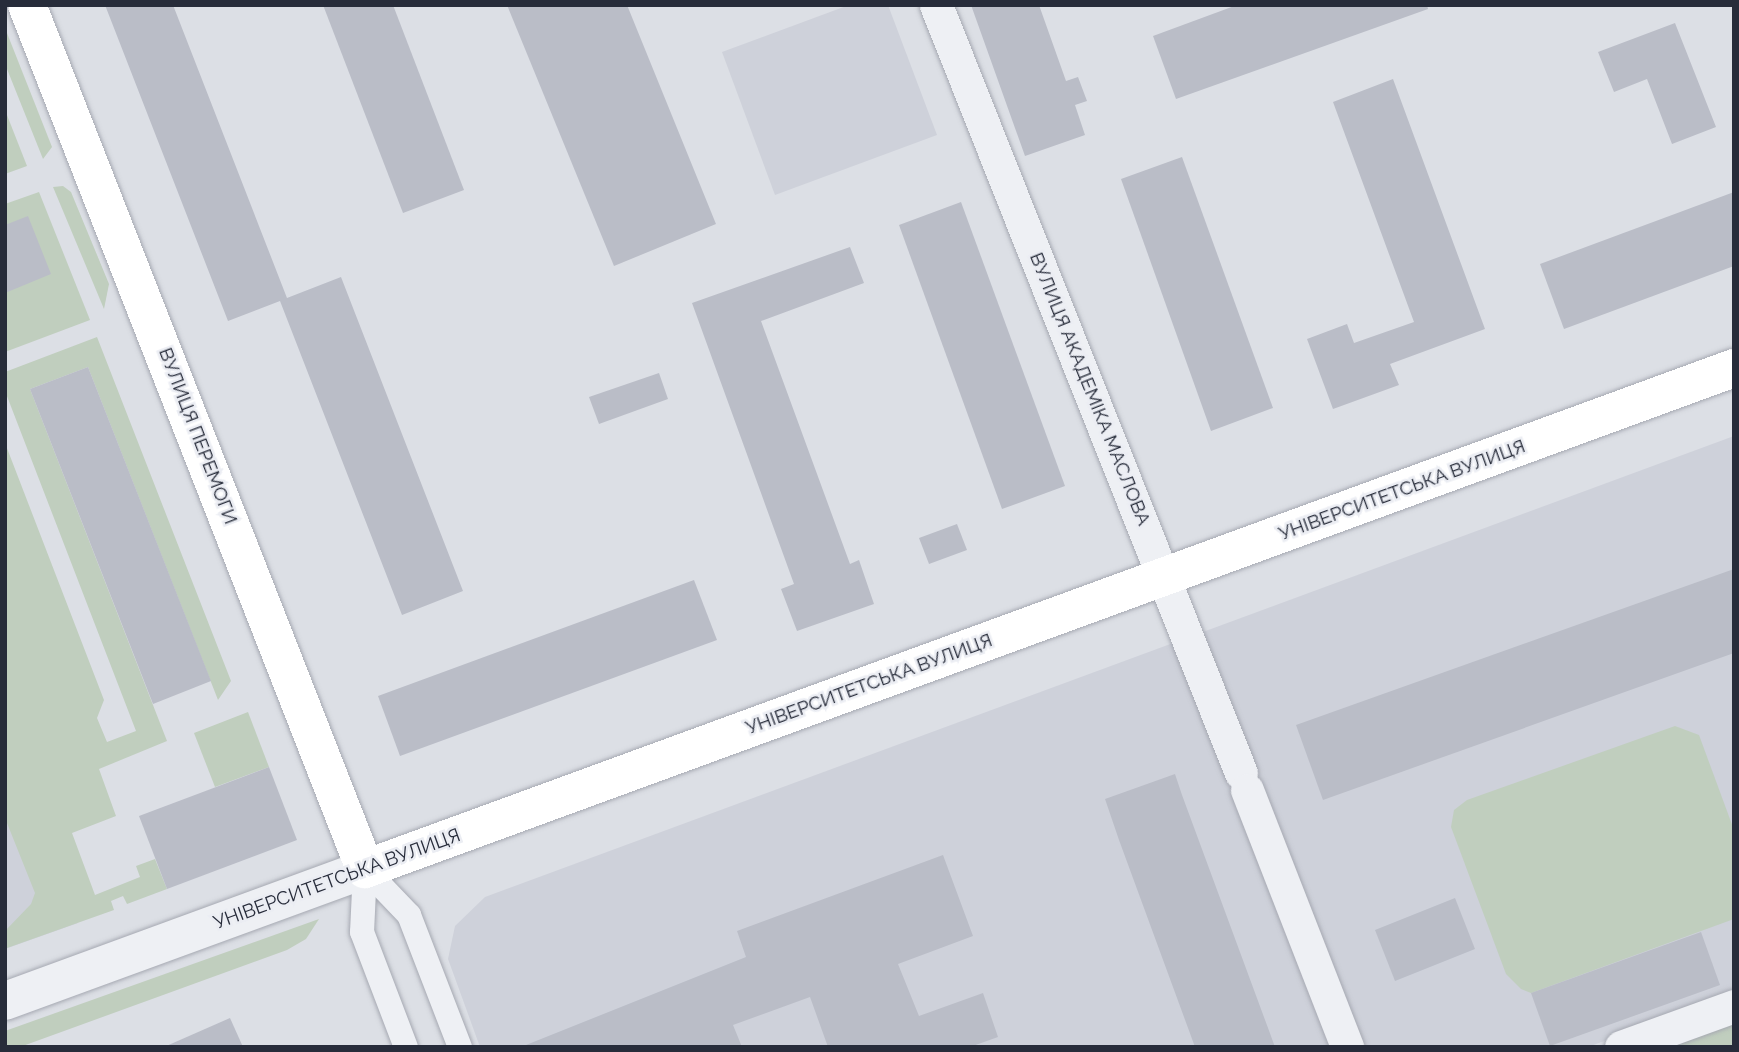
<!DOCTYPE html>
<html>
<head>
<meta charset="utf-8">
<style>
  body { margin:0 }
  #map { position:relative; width:1739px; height:1052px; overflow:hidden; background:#dcdfe5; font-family:Raleway,sans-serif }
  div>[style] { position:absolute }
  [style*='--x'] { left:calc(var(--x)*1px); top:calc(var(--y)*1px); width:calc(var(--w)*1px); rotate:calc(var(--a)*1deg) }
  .built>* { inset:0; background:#ced1da }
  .green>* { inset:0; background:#c0cebe }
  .building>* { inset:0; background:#babdc7 }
  .roads { filter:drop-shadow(0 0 2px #a6a9b2) drop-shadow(0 0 2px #a6a9b2) }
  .pedestrian>* { height:24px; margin:-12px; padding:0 12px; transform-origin:12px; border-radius:12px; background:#eef0f4 }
  .minor>* { height:33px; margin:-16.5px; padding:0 16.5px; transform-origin:16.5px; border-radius:16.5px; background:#eef0f4 }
  .tertiary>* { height:38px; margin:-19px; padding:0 19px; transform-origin:19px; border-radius:19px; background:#eef0f4 }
  .secondary>* { height:38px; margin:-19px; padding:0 19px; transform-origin:19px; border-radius:19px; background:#fff }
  span { translate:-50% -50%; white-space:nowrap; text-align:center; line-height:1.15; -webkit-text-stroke:5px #ebedf3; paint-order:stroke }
  .street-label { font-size:19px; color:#272c3a }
  .frame { position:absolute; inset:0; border:7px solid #272c3a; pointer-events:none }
</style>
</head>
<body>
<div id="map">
  <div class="built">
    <div style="clip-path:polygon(849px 5px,888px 5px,937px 135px,775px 195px,722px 52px)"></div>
    <div style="clip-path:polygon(1734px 436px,1734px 993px,1588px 1047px,480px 1047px,448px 959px,455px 926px,485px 897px)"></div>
    <div style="clip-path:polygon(5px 737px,78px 923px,5px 949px)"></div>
  </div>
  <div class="green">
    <div style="clip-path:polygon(5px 28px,52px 147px,43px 159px,5px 64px)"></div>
    <div style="clip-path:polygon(5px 110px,27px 166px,5px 174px)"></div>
    <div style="clip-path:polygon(63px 186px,71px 192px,109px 284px,104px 309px,53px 187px)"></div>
    <div style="clip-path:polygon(39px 192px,90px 320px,5px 352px,5px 204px)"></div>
    <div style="clip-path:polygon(97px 337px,231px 681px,218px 700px,88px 367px,30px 389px,167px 741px,99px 769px,116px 816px,72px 833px,95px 895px,140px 877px,136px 866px,155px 859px,167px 889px,127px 904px,123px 896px,111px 901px,114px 910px,7px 948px,5px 931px,31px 904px,35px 893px,5px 818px,5px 443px,104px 700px,97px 718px,107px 742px,136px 731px,5px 391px,5px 372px)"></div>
    <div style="clip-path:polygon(248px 712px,269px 767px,215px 787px,194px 733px)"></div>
    <div style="clip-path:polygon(1675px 726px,1699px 735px,1734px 830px,1734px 919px,1531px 993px,1521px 989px,1506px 974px,1451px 827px,1454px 810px,1467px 800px)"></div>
    <div style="clip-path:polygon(319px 919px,306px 939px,287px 950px,20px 1047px,5px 1047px,5px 1031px)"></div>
    <div style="clip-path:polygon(1734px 1020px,1734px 1047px,1659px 1047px)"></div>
  </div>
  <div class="building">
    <div style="clip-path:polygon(105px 5px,173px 5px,287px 298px,341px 277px,463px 591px,402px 615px,280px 301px,228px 321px)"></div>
    <div style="clip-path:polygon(323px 5px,393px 5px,464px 190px,403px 213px)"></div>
    <div style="clip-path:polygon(507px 5px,627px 5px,716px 224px,614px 266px)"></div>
    <div style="clip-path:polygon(971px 5px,1039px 5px,1066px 81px,1078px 77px,1087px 101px,1075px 105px,1085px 135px,1025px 156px)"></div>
    <div style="clip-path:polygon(1237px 5px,1427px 5px,1428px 9px,1176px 99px,1153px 36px)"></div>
    <div style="clip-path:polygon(1675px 23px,1716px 127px,1672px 144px,1647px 79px,1614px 92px,1598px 52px)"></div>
    <div style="clip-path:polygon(1393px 79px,1485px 329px,1390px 364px,1399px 385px,1333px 409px,1307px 339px,1347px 324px,1354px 343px,1414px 322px,1333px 102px)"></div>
    <div style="clip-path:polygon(1182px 157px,1273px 408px,1211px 431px,1121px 179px)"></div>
    <div style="clip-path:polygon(1734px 192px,1734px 266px,1564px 329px,1540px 264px)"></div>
    <div style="clip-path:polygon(961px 202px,1065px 486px,1002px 509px,899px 225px)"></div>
    <div style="clip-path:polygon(28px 216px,51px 274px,5px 293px,5px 225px)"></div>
    <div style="clip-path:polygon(850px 247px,864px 283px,761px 321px,850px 564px,859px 560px,874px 604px,797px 631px,781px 589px,794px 584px,692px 303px)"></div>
    <div style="clip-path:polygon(88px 367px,211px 681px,153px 704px,30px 389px)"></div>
    <div style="clip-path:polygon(659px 373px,668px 399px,599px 424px,589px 397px)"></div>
    <div style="clip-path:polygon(957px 524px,967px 550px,929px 564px,919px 538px)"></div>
    <div style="clip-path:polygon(1734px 569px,1734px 653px,1323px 800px,1296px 725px)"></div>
    <div style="clip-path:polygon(694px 580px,717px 640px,400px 756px,378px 696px)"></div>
    <div style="clip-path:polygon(269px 767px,297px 840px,167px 889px,139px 816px)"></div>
    <div style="clip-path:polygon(1175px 774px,1182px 795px,1275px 1047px,1195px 1047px,1119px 840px,1105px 799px)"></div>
    <div style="clip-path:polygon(943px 855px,973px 936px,898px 964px,919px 1016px,983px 993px,998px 1037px,970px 1047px,828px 1047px,810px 997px,733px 1025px,742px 1047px,521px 1047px,746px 957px,737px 931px)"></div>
    <div style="clip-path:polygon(1455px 898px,1475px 949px,1395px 981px,1375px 930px)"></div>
    <div style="clip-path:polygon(1701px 932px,1720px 985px,1550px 1046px,1531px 993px)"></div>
    <div style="clip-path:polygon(230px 1018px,243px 1047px,164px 1047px)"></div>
  </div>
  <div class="roads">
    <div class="pedestrian">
      <div style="--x:365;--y:869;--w:64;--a:46.3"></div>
      <div style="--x:409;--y:915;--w:142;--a:68.9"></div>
      <div style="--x:365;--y:869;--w:63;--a:92.7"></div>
      <div style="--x:362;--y:932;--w:123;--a:69.1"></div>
    </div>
    <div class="minor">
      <div style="--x:936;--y:5;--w:826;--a:68.34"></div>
      <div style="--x:1247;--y:790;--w:276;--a:68.7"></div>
      <div style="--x:1621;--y:1047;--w:120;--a:-19.9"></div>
    </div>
    <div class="tertiary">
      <div style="--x:5;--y:1001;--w:383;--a:-20.1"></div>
    </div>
    <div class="secondary">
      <div style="--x:27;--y:5;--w:928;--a:68.63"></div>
      <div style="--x:365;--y:869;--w:1458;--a:-20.1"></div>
    </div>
  </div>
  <div class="street-label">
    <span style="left:1090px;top:389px;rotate:68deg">ВУЛИЦЯ АКАДЕМІКА МАСЛОВА</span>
    <span style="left:198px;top:436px;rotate:69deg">ВУЛИЦЯ ПЕРЕМОГИ</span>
    <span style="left:1402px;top:490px;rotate:-20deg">УНІВЕРСИТЕТСЬКА ВУЛИЦЯ</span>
    <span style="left:869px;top:684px;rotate:-20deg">УНІВЕРСИТЕТСЬКА ВУЛИЦЯ</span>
    <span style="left:337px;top:879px;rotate:-20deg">УНІВЕРСИТЕТСЬКА ВУЛИЦЯ</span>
  </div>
  <div class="frame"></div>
</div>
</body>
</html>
